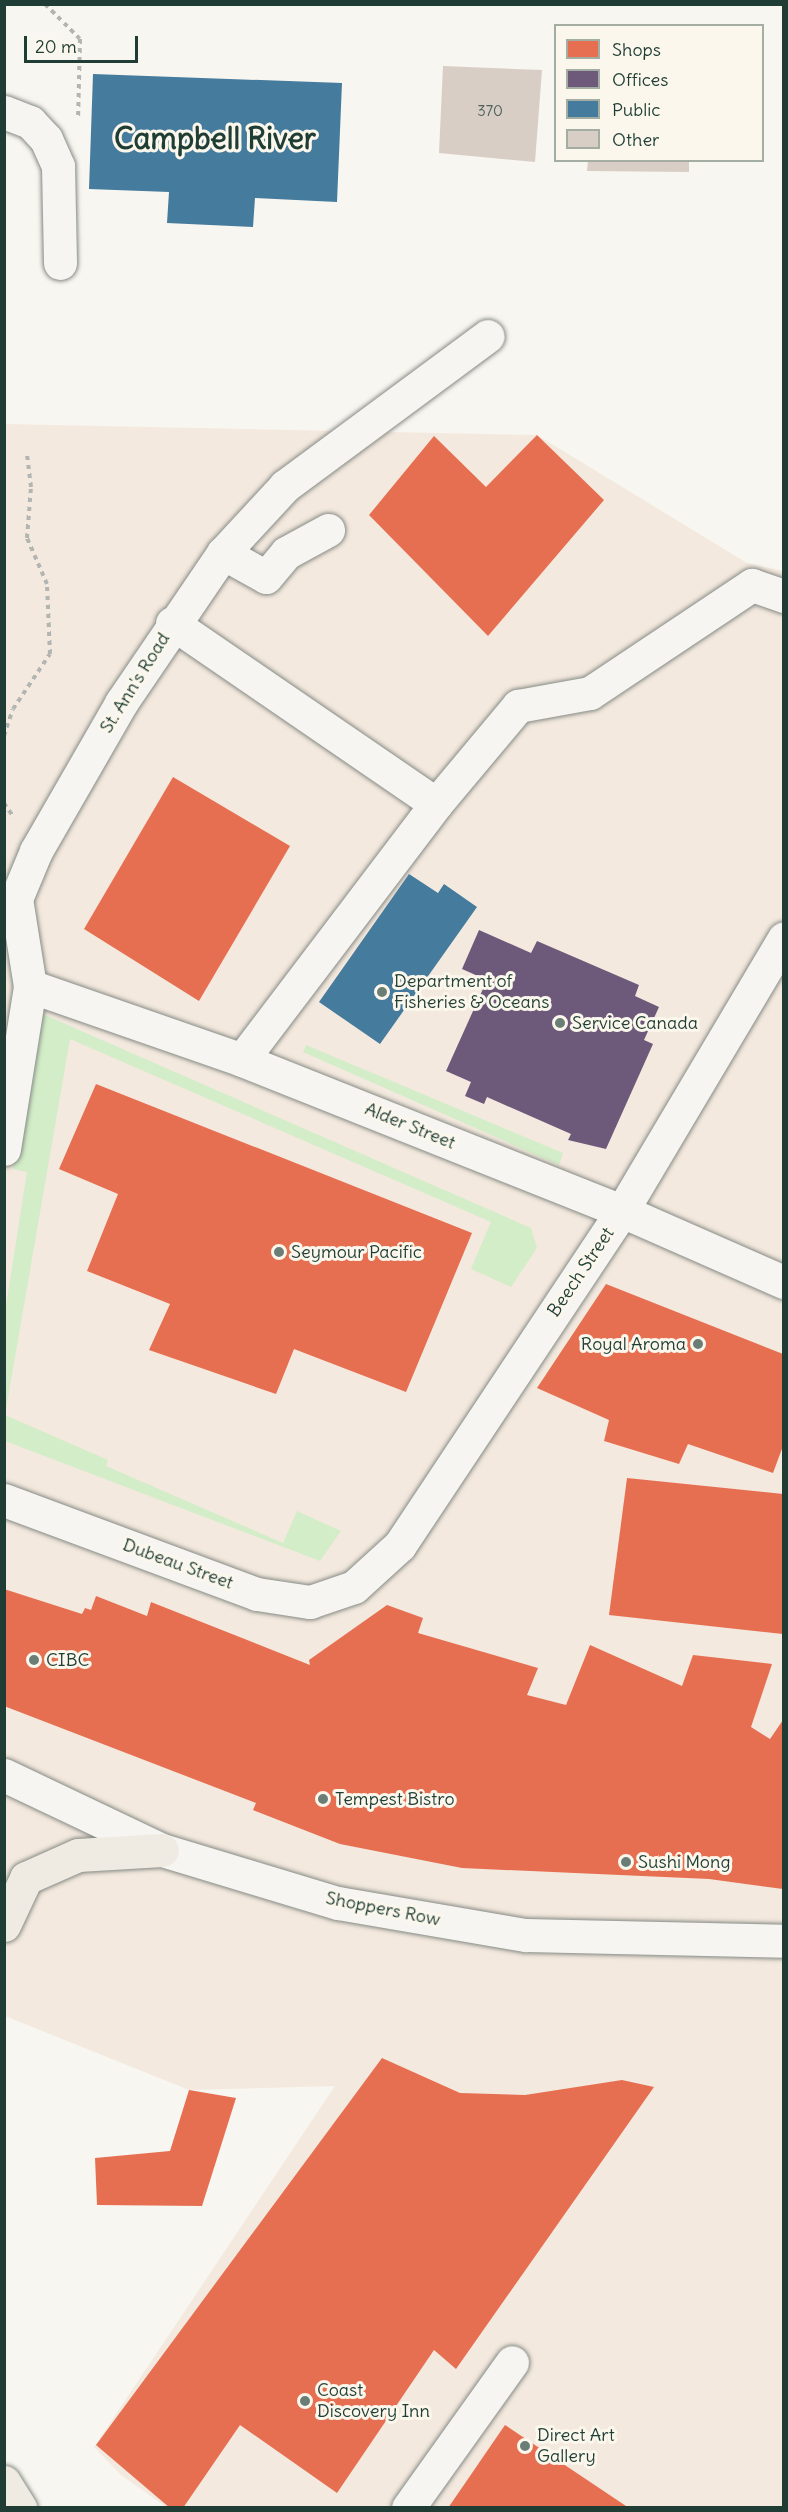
<!DOCTYPE html>
<html>
<head>
<meta charset="utf-8">
<style>
  body { margin:0 }
  #map { position:relative; width:788px; height:2512px; overflow:hidden; background:#f8f6f0; font-family:Delius,sans-serif }
  div>[style] { position:absolute }
  [style*='--x'] { left:calc(var(--x)*1px); top:calc(var(--y)*1px); width:calc(var(--w)*1px); rotate:calc(var(--a)*1deg) }
  .built>* { inset:0; background:#f4e9de }
  .green>* { inset:0; background:#d2edc7 }
  .shops>* { inset:0; background:#e76f51 }
  .offices>* { inset:0; background:#6d597a }
  .public>* { inset:0; background:#457b9d }
  .building>* { inset:0; background:#d8cec6 }
  .path>* { height:4px; margin-top:-2px; transform-origin:0; background:repeating-linear-gradient(90deg,#b2b5b1 0 4.5px,transparent 0 9px) }
  .roads { filter:drop-shadow(0 0 2px #868b86) drop-shadow(0 0 2px #868b86) }
  .minor>* { height:33px; margin:-16.5px; padding:0 16.5px; transform-origin:16.5px; border-radius:16.5px; background:#f6f5f1 }
  .major>* { height:33px; margin:-16.5px; padding:0 16.5px; transform-origin:16.5px; border-radius:16.5px; background:#f0ebe2 }
  .dots>* { width:16px; height:16px; translate:-50% -50%; box-sizing:border-box; border:3px solid #fbf7ec; border-radius:50% }
  span { translate:-50% -50%; white-space:nowrap; text-align:center; line-height:1.15; -webkit-text-stroke:6px #fbf7ec; paint-order:stroke }
  .number-label { font-size:15px; color:#4d6158 }
  .number-label span { -webkit-text-stroke-width:0 }
  .street-label { font-size:18px; color:#1f3d34 }
  .poi-label { font-size:18px; color:#1f3d34 }
  .left { translate:0 -50%; text-align:left }
  .right { translate:-100% -50%; text-align:right }
  .town-label { font-size:30px; color:#1f3d34; font-weight:700 }
  .frame { position:absolute; inset:0; border:6px solid #1f3d34; pointer-events:none }
  .legend { position:absolute; left:554px; top:24px; width:210px; height:138px; box-sizing:border-box; background:#fbf7ec; border:2px solid #a3ada2; margin:0; padding:8px 10px; list-style:none; font-size:18px; color:#1f3d34 }
  .legend li { display:flex; align-items:center; gap:12px; height:30px }
  .legend b { width:30px; border:2px solid #a3ada2 }
  .scale { position:absolute; left:24px; top:36px; width:114px; height:27px; box-sizing:border-box; border:3px solid #1f3d34; border-top:0; padding-left:8px; font-size:18px; line-height:21px; white-space:nowrap; color:#1f3d34; -webkit-text-stroke:4px #fbf7ec; paint-order:stroke }
</style>
</head>
<body>
<div id="map">
  <div class="built">
    <div style="clip-path:polygon(5px 424px,537px 435px,747px 563px,783px 571px,783px 2507px,166px 2507px,121px 2475px,94px 2447px,335px 2086px,189px 2090px,5px 2016px)"></div>
  </div>
  <div class="green">
    <div style="clip-path:polygon(38px 1012px,531px 1228px,537px 1248px,511px 1287px,471px 1269px,491px 1222px,70px 1039px,5px 1415px,108px 1460px,106px 1466px,283px 1543px,297px 1511px,341px 1531px,320px 1561px,5px 1441px,5px 1312px,27px 1172px,13px 1169px)"></div>
    <div style="clip-path:polygon(306px 1045px,563px 1153px,559px 1165px,303px 1052px)"></div>
  </div>
  <div class="shops">
    <div style="clip-path:polygon(537px 435px,604px 500px,488px 636px,369px 515px,434px 436px,486px 487px)"></div>
    <div style="clip-path:polygon(173px 777px,290px 846px,199px 1001px,84px 929px)"></div>
    <div style="clip-path:polygon(96px 1084px,472px 1233px,406px 1392px,294px 1349px,276px 1394px,149px 1350px,170px 1304px,87px 1271px,118px 1194px,59px 1169px)"></div>
    <div style="clip-path:polygon(606px 1284px,783px 1354px,783px 1446px,773px 1473px,688px 1444px,679px 1464px,604px 1441px,609px 1420px,537px 1388px)"></div>
    <div style="clip-path:polygon(627px 1478px,783px 1494px,783px 1634px,609px 1615px)"></div>
    <div style="clip-path:polygon(4px 1589px,82px 1614px,85px 1608px,91px 1610px,96px 1596px,147px 1616px,151px 1602px,310px 1665px,309px 1660px,387px 1605px,423px 1618px,418px 1633px,538px 1668px,527px 1695px,566px 1705px,590px 1645px,682px 1686px,693px 1655px,772px 1664px,751px 1727px,770px 1739px,783px 1720px,783px 1889px,709px 1879px,462px 1868px,340px 1844px,253px 1810px,256px 1803px,4px 1706px)"></div>
    <div style="clip-path:polygon(382px 2058px,460px 2093px,525px 2095px,622px 2080px,654px 2087px,456px 2369px,434px 2350px,337px 2493px,240px 2425px,183px 2508px,170px 2508px,96px 2445px)"></div>
    <div style="clip-path:polygon(189px 2090px,236px 2098px,202px 2206px,97px 2205px,95px 2158px,170px 2151px)"></div>
    <div style="clip-path:polygon(505px 2425px,629px 2508px,448px 2508px)"></div>
  </div>
  <div class="offices">
    <div style="clip-path:polygon(479px 930px,531px 953px,537px 941px,639px 985px,635px 996px,659px 1007px,644px 1040px,653px 1044px,606px 1149px,568px 1140px,571px 1134px,487px 1097px,484px 1104px,465px 1096px,471px 1082px,446px 1071px,487px 980px,462px 969px)"></div>
  </div>
  <div class="public">
    <div style="clip-path:polygon(93px 74px,342px 83px,337px 202px,255px 198px,253px 227px,167px 223px,169px 192px,89px 189px)"></div>
    <div style="clip-path:polygon(409px 874px,438px 893px,444px 884px,477px 907px,380px 1044px,319px 1002px)"></div>
  </div>
  <div class="building">
    <div style="clip-path:polygon(443px 66px,542px 70px,535px 162px,439px 153px)"></div>
    <div style="clip-path:polygon(588px 160px,689px 160px,689px 172px,587px 171px)"></div>
  </div>
  <div class="path">
    <div style="--x:45;--y:4;--w:49;--a:45"></div>
    <div style="--x:80;--y:39;--w:81;--a:91.4"></div>
    <div style="--x:4;--y:736;--w:28;--a:-72"></div>
    <div style="--x:13;--y:709;--w:66;--a:-56.1"></div>
    <div style="--x:50;--y:654;--w:70;--a:-92.5"></div>
    <div style="--x:47;--y:584;--w:50;--a:-113.5"></div>
    <div style="--x:27;--y:538;--w:51;--a:-85.5"></div>
    <div style="--x:31;--y:487;--w:32;--a:-97"></div>
    <div style="--x:4;--y:803;--w:18;--a:56"></div>
  </div>
  <div class="roads">
    <div class="minor">
      <div style="--x:4;--y:112;--w:28;--a:21"></div>
      <div style="--x:30;--y:122;--w:23;--a:47"></div>
      <div style="--x:46;--y:139;--w:30;--a:66"></div>
      <div style="--x:58;--y:166;--w:97;--a:88.8"></div>
      <div style="--x:223;--y:553;--w:49;--a:29.2"></div>
      <div style="--x:266;--y:577;--w:31;--a:-50"></div>
      <div style="--x:286;--y:553;--w:48;--a:-28.7"></div>
      <div style="--x:172;--y:623;--w:320;--a:34.4"></div>
      <div style="--x:436;--y:804;--w:321;--a:127.2"></div>
      <div style="--x:436;--y:804;--w:128;--a:-50.1"></div>
      <div style="--x:518;--y:706;--w:73;--a:-10.2"></div>
      <div style="--x:590;--y:693;--w:195;--a:-33.7"></div>
      <div style="--x:752;--y:585;--w:34;--a:19"></div>
      <div style="--x:30;--y:986;--w:225;--a:19.2"></div>
      <div style="--x:242;--y:1060;--w:409;--a:21.7"></div>
      <div style="--x:622;--y:1211;--w:177;--a:23.7"></div>
      <div style="--x:4;--y:1149;--w:165;--a:-80.9"></div>
      <div style="--x:30;--y:986;--w:88;--a:-99.1"></div>
      <div style="--x:16;--y:899;--w:52;--a:-67.4"></div>
      <div style="--x:36;--y:851;--w:171;--a:-60.1"></div>
      <div style="--x:121;--y:703;--w:181;--a:-55.8"></div>
      <div style="--x:223;--y:553;--w:91;--a:-47.2"></div>
      <div style="--x:285;--y:486;--w:252;--a:-36.5"></div>
      <div style="--x:4;--y:1500;--w:270;--a:20.4"></div>
      <div style="--x:257;--y:1594;--w:54;--a:8.6"></div>
      <div style="--x:310;--y:1602;--w:46;--a:-18.8"></div>
      <div style="--x:354;--y:1587;--w:62;--a:-42.4"></div>
      <div style="--x:400;--y:1545;--w:401;--a:-56.4"></div>
      <div style="--x:622;--y:1211;--w:317;--a:-59.3"></div>
      <div style="--x:4;--y:1775;--w:175;--a:25.4"></div>
      <div style="--x:162;--y:1850;--w:184;--a:16.8"></div>
      <div style="--x:338;--y:1903;--w:191;--a:9.7"></div>
      <div style="--x:526;--y:1935;--w:258;--a:1.3"></div>
      <div style="--x:408;--y:2508;--w:179;--a:-54.5"></div>
    </div>
    <div class="major">
      <div style="--x:4;--y:1925;--w:52;--a:-64.9"></div>
      <div style="--x:26;--y:1878;--w:57;--a:-23.9"></div>
      <div style="--x:78;--y:1855;--w:84;--a:-3.4"></div>
      <div style="--x:4;--y:2482;--w:31;--a:58"></div>
    </div>
  </div>
  <div class="dots">
    <div style="left:382px;top:992px;background:#6b7e76"></div>
    <div style="left:560px;top:1023px;background:#6b7e76"></div>
    <div style="left:279px;top:1252px;background:#6b7e76"></div>
    <div style="left:698px;top:1344px;background:#6b7e76"></div>
    <div style="left:34px;top:1660px;background:#6b7e76"></div>
    <div style="left:323px;top:1799px;background:#6b7e76"></div>
    <div style="left:626px;top:1862px;background:#6b7e76"></div>
    <div style="left:305px;top:2401px;background:#6b7e76"></div>
    <div style="left:525px;top:2446px;background:#6b7e76"></div>
  </div>
  <div class="number-label">
    <span style="left:490px;top:111px">370</span>
  </div>
  <div class="street-label">
    <span style="left:135px;top:683px;rotate:-58deg">St. Ann's Road</span>
    <span style="left:410px;top:1126px;rotate:22deg">Alder Street</span>
    <span style="left:581px;top:1272px;rotate:-56deg">Beech Street</span>
    <span style="left:178px;top:1564px;rotate:20deg">Dubeau Street</span>
    <span style="left:383px;top:1909px;rotate:11deg">Shoppers Row</span>
  </div>
  <div class="poi-label">
    <span class="left" style="left:394px;top:992px">Department of<br>Fisheries &amp; Oceans</span>
    <span class="left" style="left:572px;top:1023px">Service Canada</span>
    <span class="left" style="left:291px;top:1252px">Seymour Pacific</span>
    <span class="right" style="left:686px;top:1344px">Royal Aroma</span>
    <span class="left" style="left:46px;top:1660px">CIBC</span>
    <span class="left" style="left:335px;top:1799px">Tempest Bistro</span>
    <span class="left" style="left:638px;top:1862px">Sushi Mong</span>
    <span class="left" style="left:317px;top:2401px">Coast<br>Discovery Inn</span>
    <span class="left" style="left:537px;top:2446px">Direct Art<br>Gallery</span>
  </div>
  <div class="town-label">
    <span style="left:215px;top:138px">Campbell River</span>
  </div>
  <div class="frame"></div>
  <ul class="legend">
  <li><b style="height:16px;background:#e76f51"></b>Shops</li>
  <li><b style="height:16px;background:#6d597a"></b>Offices</li>
  <li><b style="height:16px;background:#457b9d"></b>Public</li>
  <li><b style="height:16px;background:#d8cec6"></b>Other</li>
  </ul>
  <div class="scale">20 m</div>
</div>
</body>
</html>
